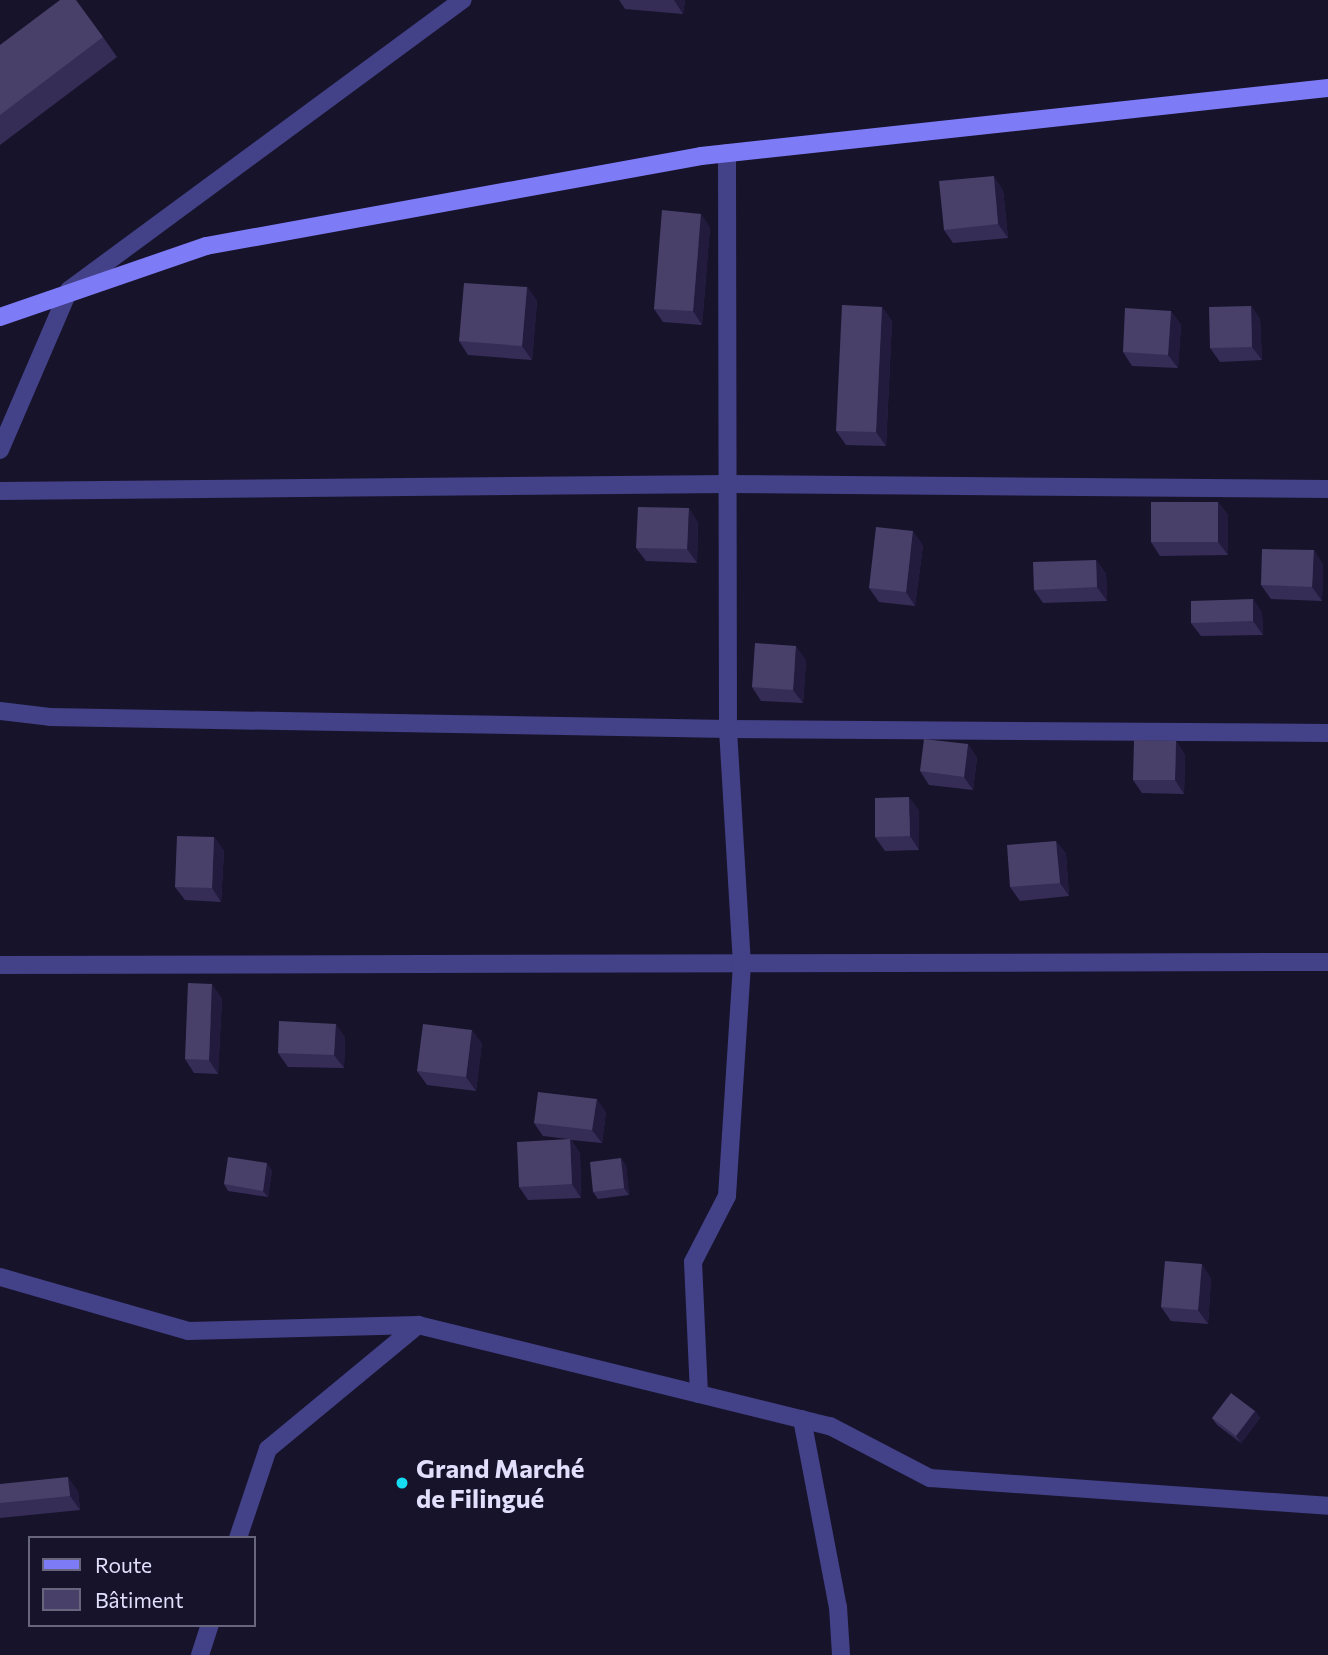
<!DOCTYPE html>
<html>
<head>
<meta charset="utf-8">
<style>
  body { margin:0 }
  #map { position:relative; width:1328px; height:1655px; overflow:hidden; background:#17132b; font-family:Commissioner,sans-serif }
  div>[style] { position:absolute }
  [style*='--x'] { left:calc(var(--x)*1px); top:calc(var(--y)*1px); width:calc(var(--w)*1px); rotate:calc(var(--a)*1deg) }
  .street>* { height:18px; margin:-9px; padding:0 9px; transform-origin:9px; border-radius:9px; background:#434187 }
  .secondary>* { height:18px; margin:-9px; padding:0 9px; transform-origin:9px; border-radius:9px; background:#7e7bf7 }
  .wall>* { inset:0; background:#362d57 }
  .shaded-wall>* { inset:0; background:#221b3e }
  .building>* { inset:0; background:#484069 }
  .dots>* { width:19px; height:19px; translate:-50% -50%; box-sizing:border-box; border:4px solid #17132b; border-radius:50% }
  span { translate:-50% -50%; white-space:nowrap; text-align:center; line-height:1.15; -webkit-text-stroke:6px #17132b; paint-order:stroke }
  .poi-label { font-size:26px; color:#e2dffd; font-weight:700 }
  .left { translate:0 -50%; text-align:left }
  .legend { position:absolute; left:28px; top:1536px; width:228px; height:91px; box-sizing:border-box; background:#17132b; border:2px solid #68657f; margin:0; padding:9px 12px; list-style:none; font-size:21px; color:#e2dffd }
  .legend li { display:flex; align-items:center; gap:14px; height:35px }
  .legend b { width:35px; border:2px solid #68657f }
</style>
</head>
<body>
<div id="map">
  <div class="street">
    <div style="--x:0;--y:450;--w:174;--a:-66.7"></div>
    <div style="--x:69;--y:290;--w:489;--a:-36.4"></div>
    <div style="--x:0;--y:491;--w:728;--a:-0.55"></div>
    <div style="--x:728;--y:484;--w:600;--a:0.48"></div>
    <div style="--x:0;--y:711;--w:50;--a:6.8"></div>
    <div style="--x:50;--y:717;--w:678;--a:1.01"></div>
    <div style="--x:728;--y:729;--w:600;--a:0.38"></div>
    <div style="--x:0;--y:965;--w:1328;--a:-0.13"></div>
    <div style="--x:0;--y:1277;--w:196;--a:16"></div>
    <div style="--x:188;--y:1331;--w:230;--a:-1.5"></div>
    <div style="--x:418;--y:1325;--w:424;--a:13.8"></div>
    <div style="--x:830;--y:1426;--w:113;--a:27.5"></div>
    <div style="--x:930;--y:1478;--w:399;--a:4"></div>
    <div style="--x:699;--y:1394;--w:132;--a:-92.6"></div>
    <div style="--x:693;--y:1262;--w:74;--a:-62.7"></div>
    <div style="--x:727;--y:1196;--w:231;--a:-86.3"></div>
    <div style="--x:742;--y:965;--w:236;--a:-93.4"></div>
    <div style="--x:728;--y:729;--w:576;--a:-90.1"></div>
    <div style="--x:802;--y:1419;--w:191;--a:79.2"></div>
    <div style="--x:838;--y:1607;--w:48;--a:86.4"></div>
    <div style="--x:238;--y:1538;--w:94;--a:-71.4"></div>
    <div style="--x:268;--y:1449;--w:195;--a:-39.6"></div>
    <div style="--x:200;--y:1655;--w:32;--a:-72"></div>
  </div>
  <div class="secondary">
    <div style="--x:0;--y:317;--w:218;--a:-19"></div>
    <div style="--x:206;--y:246;--w:503;--a:-10.3"></div>
    <div style="--x:701;--y:156;--w:631;--a:-6.19"></div>
  </div>
  <div class="wall">
    <div style="clip-path:polygon(619px 0,685px 0,683px 14px,625px 9px)"></div>
    <div style="clip-path:polygon(103px 37px,117px 57px,0 145px,0 45px)"></div>
    <div style="clip-path:polygon(1003px 190px,1008px 238px,953px 243px,944px 230px)"></div>
    <div style="clip-path:polygon(710px 227px,702px 325px,663px 322px,654px 309px)"></div>
    <div style="clip-path:polygon(527px 287px,537px 301px,532px 360px,468px 355px,459px 341px)"></div>
    <div style="clip-path:polygon(1251px 306px,1260px 319px,1262px 360px,1220px 362px,1210px 348px)"></div>
    <div style="clip-path:polygon(882px 307px,892px 321px,886px 446px,846px 445px,836px 431px)"></div>
    <div style="clip-path:polygon(1171px 311px,1181px 325px,1178px 368px,1132px 366px,1123px 352px)"></div>
    <div style="clip-path:polygon(1218px 502px,1228px 515px,1228px 555px,1160px 556px,1151px 542px)"></div>
    <div style="clip-path:polygon(698px 522px,697px 563px,646px 561px,636px 548px)"></div>
    <div style="clip-path:polygon(923px 545px,915px 606px,879px 602px,869px 588px)"></div>
    <div style="clip-path:polygon(1096px 560px,1106px 574px,1107px 601px,1043px 603px,1034px 590px)"></div>
    <div style="clip-path:polygon(1323px 564px,1322px 601px,1271px 599px,1261px 585px)"></div>
    <div style="clip-path:polygon(1253px 599px,1262px 613px,1263px 635px,1201px 636px,1191px 623px)"></div>
    <div style="clip-path:polygon(806px 660px,803px 703px,761px 701px,752px 687px)"></div>
    <div style="clip-path:polygon(1176px 741px,1185px 755px,1184px 794px,1142px 793px,1133px 780px)"></div>
    <div style="clip-path:polygon(968px 744px,977px 758px,973px 790px,929px 785px,920px 771px)"></div>
    <div style="clip-path:polygon(919px 810px,919px 850px,885px 851px,875px 837px)"></div>
    <div style="clip-path:polygon(214px 837px,224px 851px,221px 902px,185px 900px,175px 887px)"></div>
    <div style="clip-path:polygon(1056px 841px,1066px 854px,1069px 896px,1020px 901px,1010px 887px)"></div>
    <div style="clip-path:polygon(222px 998px,218px 1074px,194px 1073px,185px 1059px)"></div>
    <div style="clip-path:polygon(345px 1037px,344px 1068px,288px 1067px,278px 1053px)"></div>
    <div style="clip-path:polygon(482px 1043px,476px 1091px,427px 1085px,417px 1071px)"></div>
    <div style="clip-path:polygon(606px 1112px,602px 1143px,571px 1140px,580px 1153px,581px 1198px,528px 1200px,519px 1187px,568px 1139px,543px 1136px,534px 1123px)"></div>
    <div style="clip-path:polygon(626px 1165px,629px 1195px,598px 1199px,593px 1192px)"></div>
    <div style="clip-path:polygon(272px 1170px,268px 1197px,228px 1191px,224px 1184px)"></div>
    <div style="clip-path:polygon(1211px 1278px,1208px 1324px,1171px 1321px,1161px 1307px)"></div>
    <div style="clip-path:polygon(1255px 1411px,1260px 1418px,1241px 1443px,1217px 1425px,1212px 1418px)"></div>
    <div style="clip-path:polygon(0 1484px,78px 1491px,80px 1510px,0 1518px)"></div>
  </div>
  <div class="shaded-wall">
    <div style="clip-path:polygon(674px 0,685px 0,683px 14px)"></div>
    <div style="clip-path:polygon(994px 176px,1003px 190px,1008px 238px,998px 224px)"></div>
    <div style="clip-path:polygon(701px 214px,710px 227px,702px 325px,693px 311px)"></div>
    <div style="clip-path:polygon(527px 287px,537px 301px,532px 360px,522px 346px)"></div>
    <div style="clip-path:polygon(1251px 306px,1260px 319px,1262px 360px,1252px 347px)"></div>
    <div style="clip-path:polygon(882px 307px,892px 321px,886px 446px,876px 432px)"></div>
    <div style="clip-path:polygon(1171px 311px,1181px 325px,1178px 368px,1168px 355px)"></div>
    <div style="clip-path:polygon(1218px 502px,1228px 515px,1228px 555px,1218px 542px)"></div>
    <div style="clip-path:polygon(689px 508px,698px 522px,697px 563px,687px 549px)"></div>
    <div style="clip-path:polygon(913px 531px,923px 545px,915px 606px,906px 592px)"></div>
    <div style="clip-path:polygon(1314px 550px,1323px 564px,1322px 601px,1312px 587px)"></div>
    <div style="clip-path:polygon(1096px 560px,1106px 574px,1107px 601px,1097px 587px)"></div>
    <div style="clip-path:polygon(1253px 599px,1262px 613px,1263px 635px,1253px 621px)"></div>
    <div style="clip-path:polygon(796px 646px,806px 660px,803px 703px,793px 690px)"></div>
    <div style="clip-path:polygon(1176px 741px,1185px 755px,1184px 794px,1175px 780px)"></div>
    <div style="clip-path:polygon(968px 744px,977px 758px,973px 790px,964px 777px)"></div>
    <div style="clip-path:polygon(909px 797px,919px 810px,919px 850px,910px 836px)"></div>
    <div style="clip-path:polygon(214px 837px,224px 851px,221px 902px,212px 888px)"></div>
    <div style="clip-path:polygon(1056px 841px,1066px 854px,1069px 896px,1060px 883px)"></div>
    <div style="clip-path:polygon(212px 984px,222px 998px,218px 1074px,209px 1060px)"></div>
    <div style="clip-path:polygon(336px 1024px,345px 1037px,344px 1068px,334px 1055px)"></div>
    <div style="clip-path:polygon(472px 1030px,482px 1043px,476px 1091px,466px 1077px)"></div>
    <div style="clip-path:polygon(597px 1099px,606px 1112px,602px 1143px,592px 1130px)"></div>
    <div style="clip-path:polygon(570px 1139px,580px 1153px,581px 1198px,572px 1184px)"></div>
    <div style="clip-path:polygon(621px 1158px,626px 1165px,629px 1195px,624px 1188px)"></div>
    <div style="clip-path:polygon(267px 1163px,272px 1170px,268px 1197px,263px 1191px)"></div>
    <div style="clip-path:polygon(1202px 1264px,1211px 1278px,1208px 1324px,1198px 1310px)"></div>
    <div style="clip-path:polygon(1255px 1411px,1260px 1418px,1241px 1443px,1236px 1436px)"></div>
    <div style="clip-path:polygon(68px 1477px,78px 1491px,80px 1510px,70px 1496px)"></div>
  </div>
  <div class="building">
    <div style="clip-path:polygon(60px 0,76px 0,103px 37px,0 115px,0 45px)"></div>
    <div style="clip-path:polygon(994px 176px,998px 224px,944px 230px,939px 181px)"></div>
    <div style="clip-path:polygon(662px 210px,701px 214px,693px 311px,654px 309px)"></div>
    <div style="clip-path:polygon(464px 283px,527px 287px,522px 346px,459px 341px)"></div>
    <div style="clip-path:polygon(842px 305px,882px 307px,876px 432px,836px 431px)"></div>
    <div style="clip-path:polygon(1251px 306px,1252px 347px,1210px 348px,1209px 307px)"></div>
    <div style="clip-path:polygon(1125px 308px,1171px 311px,1168px 355px,1123px 352px)"></div>
    <div style="clip-path:polygon(1151px 502px,1218px 502px,1218px 542px,1151px 542px)"></div>
    <div style="clip-path:polygon(638px 507px,689px 508px,687px 549px,636px 548px)"></div>
    <div style="clip-path:polygon(876px 527px,913px 531px,906px 592px,869px 588px)"></div>
    <div style="clip-path:polygon(1262px 549px,1314px 550px,1312px 587px,1261px 585px)"></div>
    <div style="clip-path:polygon(1096px 560px,1097px 587px,1034px 590px,1033px 562px)"></div>
    <div style="clip-path:polygon(1253px 599px,1253px 621px,1191px 623px,1191px 601px)"></div>
    <div style="clip-path:polygon(755px 643px,796px 646px,793px 690px,752px 687px)"></div>
    <div style="clip-path:polygon(924px 739px,968px 744px,964px 777px,920px 771px)"></div>
    <div style="clip-path:polygon(1134px 740px,1176px 741px,1175px 780px,1133px 780px)"></div>
    <div style="clip-path:polygon(909px 797px,910px 836px,875px 837px,875px 798px)"></div>
    <div style="clip-path:polygon(177px 836px,214px 837px,212px 888px,175px 887px)"></div>
    <div style="clip-path:polygon(1056px 841px,1060px 883px,1010px 887px,1007px 845px)"></div>
    <div style="clip-path:polygon(188px 983px,212px 984px,209px 1060px,185px 1059px)"></div>
    <div style="clip-path:polygon(279px 1021px,336px 1024px,334px 1055px,278px 1053px)"></div>
    <div style="clip-path:polygon(423px 1024px,472px 1030px,466px 1077px,417px 1071px)"></div>
    <div style="clip-path:polygon(538px 1092px,597px 1099px,592px 1130px,534px 1123px)"></div>
    <div style="clip-path:polygon(570px 1139px,572px 1184px,519px 1187px,517px 1142px)"></div>
    <div style="clip-path:polygon(228px 1157px,267px 1163px,263px 1191px,224px 1184px)"></div>
    <div style="clip-path:polygon(621px 1158px,624px 1188px,593px 1192px,590px 1162px)"></div>
    <div style="clip-path:polygon(1165px 1261px,1202px 1264px,1198px 1310px,1161px 1307px)"></div>
    <div style="clip-path:polygon(1231px 1393px,1255px 1411px,1236px 1436px,1212px 1418px)"></div>
    <div style="clip-path:polygon(68px 1477px,70px 1496px,0 1503px,0 1484px)"></div>
  </div>
  <div class="dots">
    <div style="left:402px;top:1483px;background:#16dcf2"></div>
  </div>
  <div class="poi-label">
    <span class="left" style="left:416px;top:1483px">Grand Marché<br>de Filingué</span>
  </div>
  <ul class="legend">
  <li><b style="height:9px;background:#7e7bf7"></b>Route</li>
  <li><b style="height:19px;background:#484069"></b>Bâtiment</li>
  </ul>
</div>
</body>
</html>
